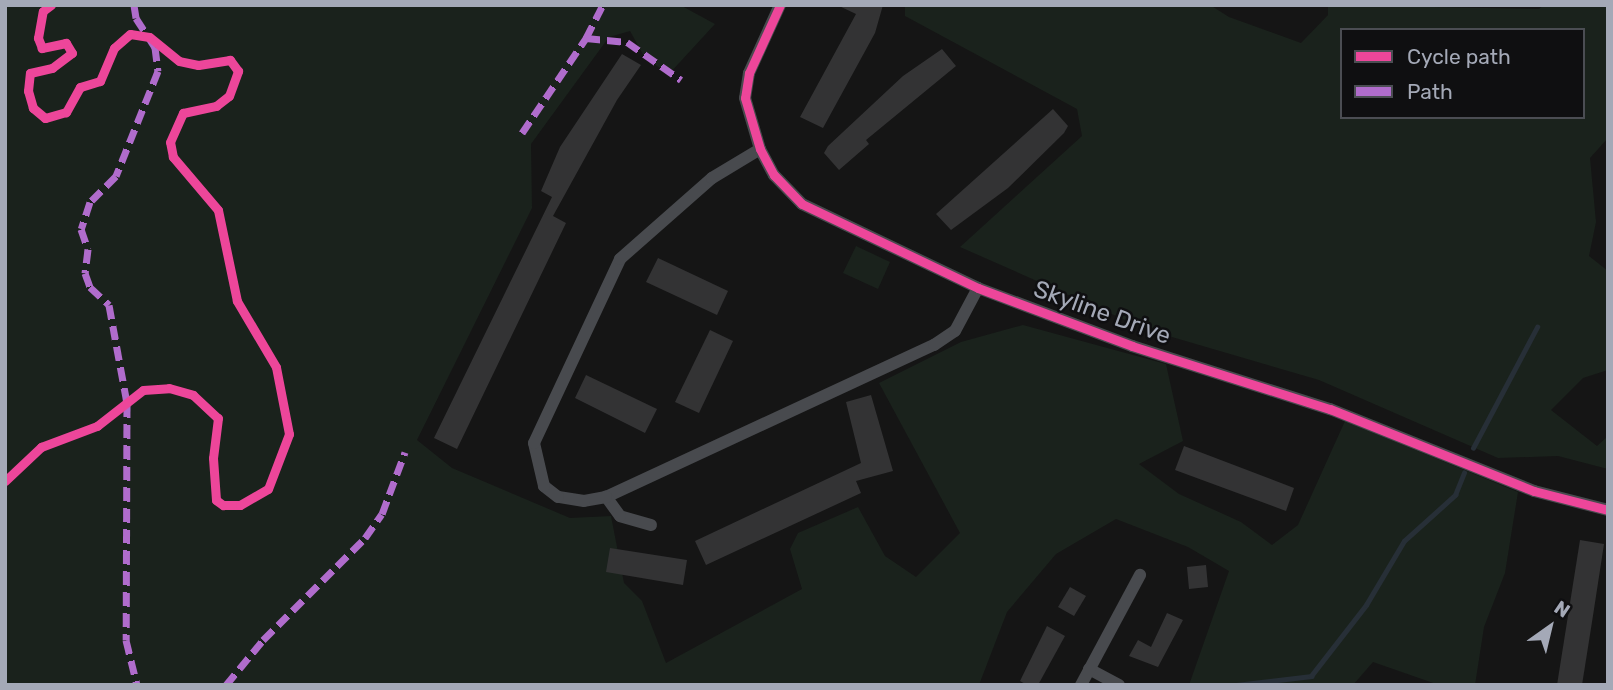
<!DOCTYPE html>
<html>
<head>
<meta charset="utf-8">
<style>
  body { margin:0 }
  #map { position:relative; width:1613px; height:690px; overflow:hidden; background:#151515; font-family:Rubik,sans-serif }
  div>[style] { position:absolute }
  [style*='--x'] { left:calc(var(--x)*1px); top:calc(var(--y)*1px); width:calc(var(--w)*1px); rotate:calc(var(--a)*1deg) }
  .green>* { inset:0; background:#1a221c }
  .stream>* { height:4.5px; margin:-2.25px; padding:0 2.25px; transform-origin:2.25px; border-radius:2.25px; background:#272f37 }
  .building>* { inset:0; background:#333334 }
  .minor>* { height:12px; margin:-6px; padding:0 6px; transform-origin:6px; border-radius:6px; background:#484a4e }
  .quiet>* { height:7px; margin-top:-3.5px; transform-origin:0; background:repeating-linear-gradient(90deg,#b06ccc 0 14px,transparent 0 21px) }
  .cycleway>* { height:9px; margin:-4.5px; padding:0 4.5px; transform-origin:4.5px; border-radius:4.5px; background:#ed469a }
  span { translate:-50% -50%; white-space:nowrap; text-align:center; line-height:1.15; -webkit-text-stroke:5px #0f0f11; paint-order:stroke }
  .street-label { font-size:24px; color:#a4a9b7 }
  .frame { position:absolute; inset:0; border:7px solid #a4a9b7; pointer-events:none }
  .legend { position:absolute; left:1340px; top:28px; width:245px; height:91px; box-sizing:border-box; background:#0f0f11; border:2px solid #4b4d53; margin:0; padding:9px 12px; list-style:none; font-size:21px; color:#a4a9b7 }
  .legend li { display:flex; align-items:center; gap:14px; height:35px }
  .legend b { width:35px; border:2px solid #4b4d53 }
  .north { position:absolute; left:1515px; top:592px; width:70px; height:70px; -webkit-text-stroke:5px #0f0f11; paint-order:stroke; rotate:34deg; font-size:19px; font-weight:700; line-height:28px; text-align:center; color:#a4a9b7 }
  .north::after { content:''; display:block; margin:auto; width:24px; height:32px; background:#a4a9b7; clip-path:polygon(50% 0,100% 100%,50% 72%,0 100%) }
</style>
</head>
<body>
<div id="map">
  <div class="green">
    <div style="clip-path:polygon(5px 5px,680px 5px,715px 24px,669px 74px,645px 58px,630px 31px,609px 37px,531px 144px,532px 208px,417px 440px,452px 468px,570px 518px,611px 516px,624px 583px,642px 601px,666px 663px,802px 589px,790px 549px,798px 533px,858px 507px,885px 556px,916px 577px,960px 533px,879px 383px,961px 342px,1023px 325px,1166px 364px,1183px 441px,1139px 464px,1179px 494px,1241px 522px,1272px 545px,1298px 525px,1345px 421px,1518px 492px,1505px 573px,1484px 627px,1475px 685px,1439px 685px,1373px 662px,1353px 685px,1189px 685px,1229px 571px,1188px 547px,1116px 519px,1056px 554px,1007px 612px,979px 685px,5px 685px)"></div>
    <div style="clip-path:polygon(evenodd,905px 5px,1210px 5px,1229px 17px,1301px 43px,1328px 15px,1328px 5px,1539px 9px,1544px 5px,1608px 5px,1608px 138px,1590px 158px,1596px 222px,1589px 256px,1608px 271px,1608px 370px,1583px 378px,1551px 410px,1597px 446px,1608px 436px,1608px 469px,1558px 456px,1498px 458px,1319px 380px,1148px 330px,960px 247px,1082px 136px,1077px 109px,905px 16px,905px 5px,1342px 30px,1583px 30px,1583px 117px,1342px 117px,1342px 30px)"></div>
    <div style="clip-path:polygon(856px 246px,890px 262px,878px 289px,843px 273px)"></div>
  </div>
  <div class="stream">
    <div style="--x:1473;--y:448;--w:137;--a:-62.1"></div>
    <div style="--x:1236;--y:685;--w:76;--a:-6.8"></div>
    <div style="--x:1311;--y:676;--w:90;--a:-52.2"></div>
    <div style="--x:1366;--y:605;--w:74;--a:-59.3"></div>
    <div style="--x:1404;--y:541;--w:69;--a:-42"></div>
    <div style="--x:1455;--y:495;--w:24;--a:-68"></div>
  </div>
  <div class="building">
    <div style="clip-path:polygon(837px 5px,883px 5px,875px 33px,823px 128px,800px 117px,856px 14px)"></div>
    <div style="clip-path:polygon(942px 49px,956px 66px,866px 140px,869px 144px,839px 170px,824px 153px,828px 146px,903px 76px)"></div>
    <div style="clip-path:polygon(622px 54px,641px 65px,617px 100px,553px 216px,566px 223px,457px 449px,434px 438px,552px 197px,541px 191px,560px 147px)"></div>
    <div style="clip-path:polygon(1053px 109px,1068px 126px,1064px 133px,1008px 188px,951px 230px,936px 214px)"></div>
    <div style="clip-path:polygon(658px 258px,728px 291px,717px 315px,646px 282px)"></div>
    <div style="clip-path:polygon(710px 330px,733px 341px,699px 413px,675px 402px)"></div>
    <div style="clip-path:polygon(586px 375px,657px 409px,645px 433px,575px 398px)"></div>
    <div style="clip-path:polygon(871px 395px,893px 471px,856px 481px,861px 493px,706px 565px,695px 541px,861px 463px,846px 402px)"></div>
    <div style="clip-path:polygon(1184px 446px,1294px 488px,1286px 511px,1175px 470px)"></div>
    <div style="clip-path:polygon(1580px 540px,1604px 544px,1592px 622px,1582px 685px,1557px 685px)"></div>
    <div style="clip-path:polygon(610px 548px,687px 560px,683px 585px,606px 572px)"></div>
    <div style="clip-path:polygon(1206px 565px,1208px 587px,1189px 589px,1187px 567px)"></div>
    <div style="clip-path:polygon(1070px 587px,1086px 596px,1074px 616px,1058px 607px)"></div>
    <div style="clip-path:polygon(1167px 613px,1183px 620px,1158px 667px,1129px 656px,1138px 640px,1151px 647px)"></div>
    <div style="clip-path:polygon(1047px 626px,1065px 636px,1038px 685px,1027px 685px,1020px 681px)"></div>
  </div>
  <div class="minor">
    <div style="--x:780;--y:5;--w:75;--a:114.5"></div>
    <div style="--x:749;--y:73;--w:25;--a:99"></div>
    <div style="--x:745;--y:98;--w:53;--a:73.6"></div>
    <div style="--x:760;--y:149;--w:30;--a:62"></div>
    <div style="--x:774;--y:175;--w:40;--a:46"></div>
    <div style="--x:802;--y:204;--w:195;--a:25.5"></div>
    <div style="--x:978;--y:288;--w:165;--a:20.6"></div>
    <div style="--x:1132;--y:346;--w:208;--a:17.7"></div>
    <div style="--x:1330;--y:409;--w:220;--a:21.9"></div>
    <div style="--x:1534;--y:491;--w:76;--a:14.4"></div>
    <div style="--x:606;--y:497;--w:362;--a:-24.9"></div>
    <div style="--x:934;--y:345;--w:25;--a:-34"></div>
    <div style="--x:955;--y:331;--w:49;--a:-61.9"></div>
    <div style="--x:651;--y:525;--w:32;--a:-164"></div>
    <div style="--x:620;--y:516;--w:24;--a:-126"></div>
    <div style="--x:606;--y:497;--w:22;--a:170"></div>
    <div style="--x:584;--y:501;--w:26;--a:-171"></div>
    <div style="--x:558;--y:497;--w:18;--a:-142"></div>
    <div style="--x:544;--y:486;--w:44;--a:-103.1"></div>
    <div style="--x:534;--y:443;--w:203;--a:-64.9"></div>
    <div style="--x:620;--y:259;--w:123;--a:-41.4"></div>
    <div style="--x:712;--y:178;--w:56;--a:-31.1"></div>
    <div style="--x:1089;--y:669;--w:34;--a:28"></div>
    <div style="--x:1081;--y:685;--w:125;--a:-61.8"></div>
  </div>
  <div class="quiet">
    <div style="--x:134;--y:5;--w:13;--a:81"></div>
    <div style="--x:136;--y:18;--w:35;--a:57"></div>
    <div style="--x:155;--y:47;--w:24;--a:83"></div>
    <div style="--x:158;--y:71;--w:113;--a:111.8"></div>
    <div style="--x:116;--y:176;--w:37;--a:135"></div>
    <div style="--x:90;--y:202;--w:28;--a:108"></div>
    <div style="--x:81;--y:229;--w:21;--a:71"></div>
    <div style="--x:88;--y:249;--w:24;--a:97"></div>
    <div style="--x:85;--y:273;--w:15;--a:70"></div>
    <div style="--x:90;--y:287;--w:26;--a:43"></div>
    <div style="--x:109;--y:305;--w:100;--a:79.6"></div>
    <div style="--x:127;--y:403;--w:237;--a:90.2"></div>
    <div style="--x:126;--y:640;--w:46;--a:76.3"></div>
    <div style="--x:586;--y:38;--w:41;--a:5.6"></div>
    <div style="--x:627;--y:42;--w:66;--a:35.1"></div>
    <div style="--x:522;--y:133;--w:115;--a:-56"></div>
    <div style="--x:586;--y:38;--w:37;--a:-63"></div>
    <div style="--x:226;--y:685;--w:58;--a:-50.6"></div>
    <div style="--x:263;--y:640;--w:144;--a:-45"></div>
    <div style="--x:365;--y:538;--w:29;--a:-55"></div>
    <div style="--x:382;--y:514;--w:66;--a:-69.6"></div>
  </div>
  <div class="cycleway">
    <div style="--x:780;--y:5;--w:75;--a:114.5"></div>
    <div style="--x:749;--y:73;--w:25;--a:99"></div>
    <div style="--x:745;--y:98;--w:53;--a:73.6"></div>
    <div style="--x:760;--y:149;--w:30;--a:62"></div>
    <div style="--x:774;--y:175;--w:40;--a:46"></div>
    <div style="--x:802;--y:204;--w:195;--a:25.5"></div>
    <div style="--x:978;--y:288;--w:165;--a:20.6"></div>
    <div style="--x:1132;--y:346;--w:208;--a:17.7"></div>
    <div style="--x:1330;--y:409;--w:220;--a:21.9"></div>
    <div style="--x:1534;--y:491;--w:76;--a:14.4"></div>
    <div style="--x:5;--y:481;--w:50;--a:-43.4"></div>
    <div style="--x:41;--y:447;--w:60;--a:-20.6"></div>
    <div style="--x:97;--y:426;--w:58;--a:-38"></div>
    <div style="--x:143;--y:390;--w:26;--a:-4"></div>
    <div style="--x:169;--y:388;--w:25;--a:16"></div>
    <div style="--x:193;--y:395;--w:34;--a:43"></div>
    <div style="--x:218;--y:418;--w:40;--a:97.1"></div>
    <div style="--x:213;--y:458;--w:42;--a:85.9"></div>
    <div style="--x:216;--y:500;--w:9;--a:36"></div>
    <div style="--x:223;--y:505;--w:17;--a:0"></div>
    <div style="--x:240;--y:505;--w:32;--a:-30"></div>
    <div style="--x:268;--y:489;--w:59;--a:-69.1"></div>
    <div style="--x:289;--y:434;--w:68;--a:-101"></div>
    <div style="--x:276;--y:367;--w:77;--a:-120.6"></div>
    <div style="--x:237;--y:301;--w:93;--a:-101.8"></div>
    <div style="--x:218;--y:210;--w:70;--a:-130.3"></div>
    <div style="--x:173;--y:157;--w:15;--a:-101"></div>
    <div style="--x:170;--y:142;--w:32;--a:-66"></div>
    <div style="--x:183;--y:113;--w:34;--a:-12"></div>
    <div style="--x:216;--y:106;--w:16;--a:-38"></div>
    <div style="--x:229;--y:96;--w:27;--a:-70"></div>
    <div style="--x:238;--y:71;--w:14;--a:-126"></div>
    <div style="--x:230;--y:60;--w:32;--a:171"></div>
    <div style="--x:198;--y:65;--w:19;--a:-168"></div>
    <div style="--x:179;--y:61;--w:38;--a:-141"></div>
    <div style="--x:149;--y:37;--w:19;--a:-171"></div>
    <div style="--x:130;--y:34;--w:21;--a:139"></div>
    <div style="--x:114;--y:48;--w:36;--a:113"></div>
    <div style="--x:100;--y:81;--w:21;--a:163"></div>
    <div style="--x:80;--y:87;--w:29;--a:119"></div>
    <div style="--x:66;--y:112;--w:22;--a:164"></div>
    <div style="--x:45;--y:118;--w:16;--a:-140"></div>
    <div style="--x:33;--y:108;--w:18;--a:-106"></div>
    <div style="--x:28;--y:91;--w:18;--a:-84"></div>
    <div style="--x:30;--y:73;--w:23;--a:-13"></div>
    <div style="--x:52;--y:68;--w:25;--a:-37"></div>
    <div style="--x:72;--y:53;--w:12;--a:-121"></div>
    <div style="--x:66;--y:43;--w:25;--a:168"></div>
    <div style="--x:42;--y:48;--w:11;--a:-112"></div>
    <div style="--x:38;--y:38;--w:27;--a:-80"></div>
    <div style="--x:43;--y:11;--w:10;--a:-37"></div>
  </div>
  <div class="street-label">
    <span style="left:1102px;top:313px;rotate:20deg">Skyline Drive</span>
  </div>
  <div class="frame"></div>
  <ul class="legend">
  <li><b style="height:9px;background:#ed469a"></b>Cycle path</li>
  <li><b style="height:9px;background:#b06ccc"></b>Path</li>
  </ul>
  <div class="north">N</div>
</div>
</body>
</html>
